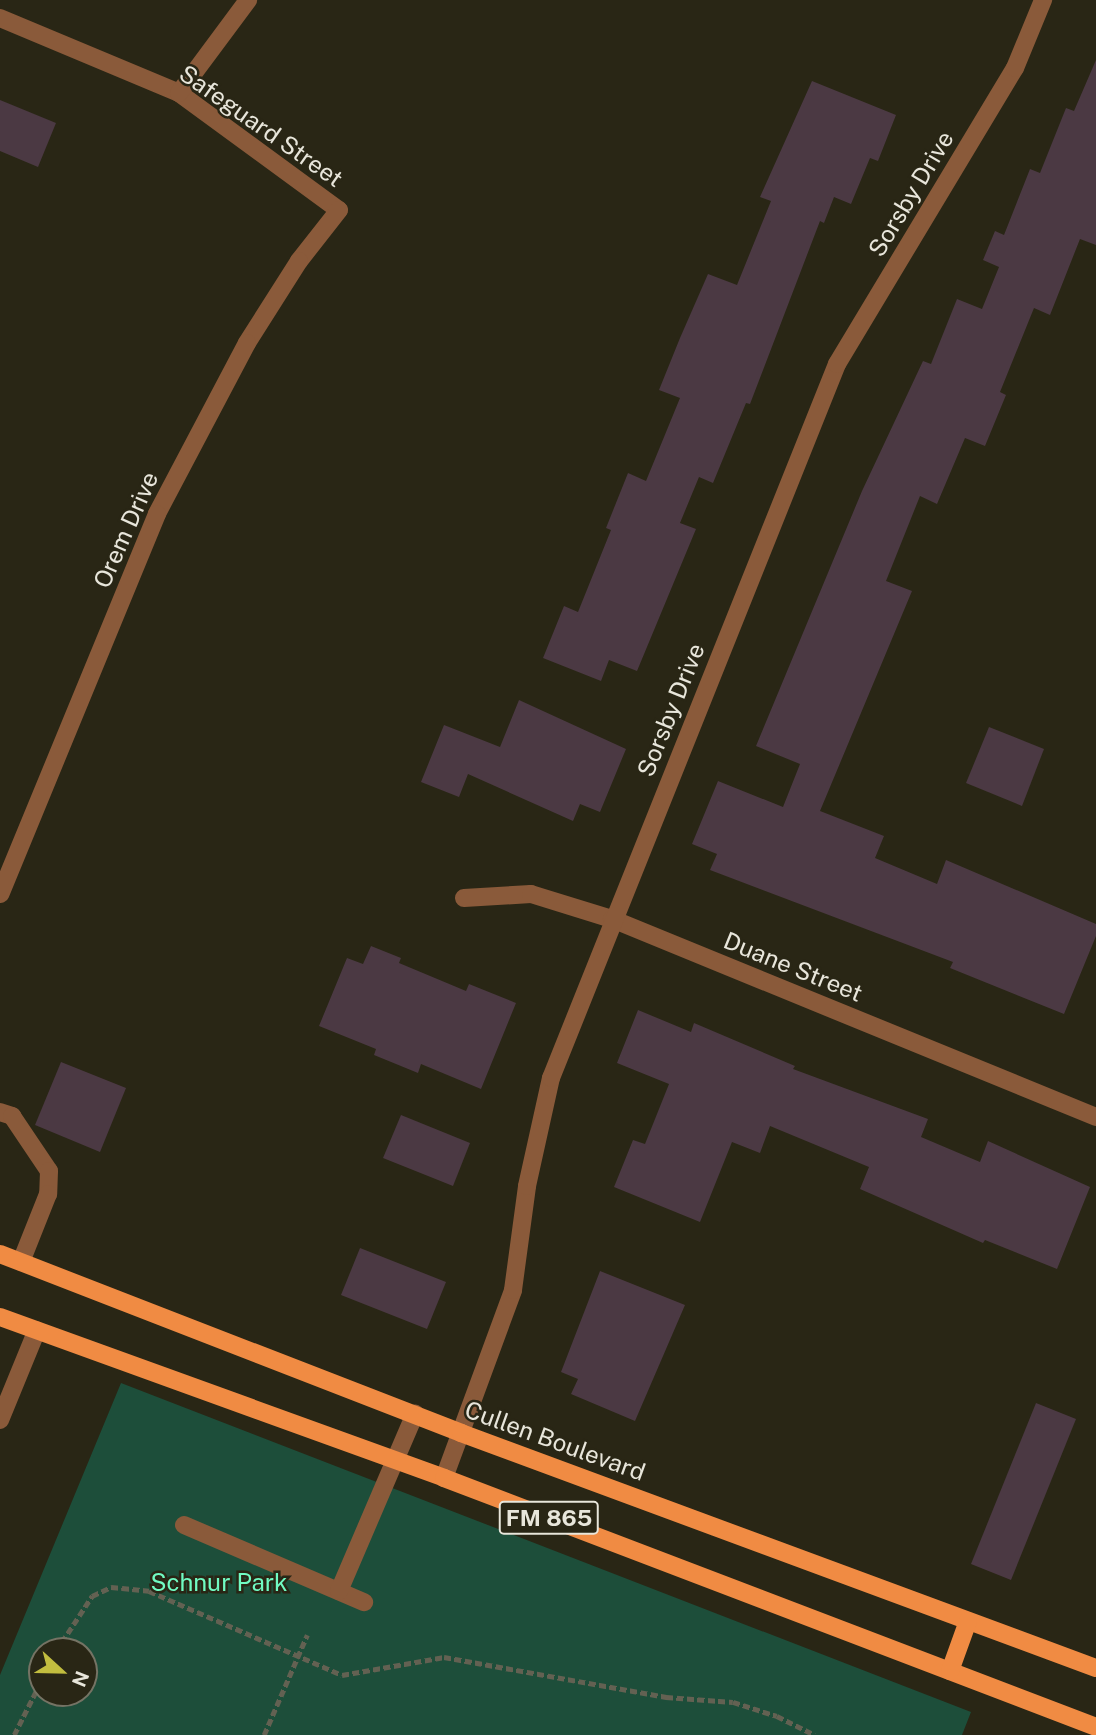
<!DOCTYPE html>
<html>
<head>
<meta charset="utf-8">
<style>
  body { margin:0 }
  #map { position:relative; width:1096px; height:1735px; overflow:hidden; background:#292615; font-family:"Public Sans",sans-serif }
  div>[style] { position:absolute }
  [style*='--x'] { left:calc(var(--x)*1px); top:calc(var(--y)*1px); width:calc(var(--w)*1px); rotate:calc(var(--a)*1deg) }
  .green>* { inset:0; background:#1d4e3a }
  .building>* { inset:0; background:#4b3943 }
  .path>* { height:4.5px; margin-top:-2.25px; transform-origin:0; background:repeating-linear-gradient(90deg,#636152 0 7px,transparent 0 10.5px) }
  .service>* { height:18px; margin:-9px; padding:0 9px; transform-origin:9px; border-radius:9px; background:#8a5a3a }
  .minor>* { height:18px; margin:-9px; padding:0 9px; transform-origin:9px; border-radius:9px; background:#8a5a3a }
  .primary>* { height:18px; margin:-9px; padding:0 9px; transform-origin:9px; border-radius:9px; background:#f08b43 }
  span { translate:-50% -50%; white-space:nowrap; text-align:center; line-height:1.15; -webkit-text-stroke:5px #292615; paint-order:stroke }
  .shield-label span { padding:2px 5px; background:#292615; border:2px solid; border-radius:5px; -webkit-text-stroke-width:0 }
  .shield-label { font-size:23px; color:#e8e6db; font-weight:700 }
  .street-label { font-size:24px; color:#e8e6db }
  .park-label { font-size:24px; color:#70fbc3 }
  .north { position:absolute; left:28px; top:1637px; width:70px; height:70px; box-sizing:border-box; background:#292615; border:2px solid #757364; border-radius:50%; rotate:112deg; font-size:19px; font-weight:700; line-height:28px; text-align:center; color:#e8e6db }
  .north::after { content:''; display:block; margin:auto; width:24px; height:32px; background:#c2bd3f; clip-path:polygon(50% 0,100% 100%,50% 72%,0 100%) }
</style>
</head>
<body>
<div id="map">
  <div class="green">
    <div style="clip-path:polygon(evenodd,121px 1383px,971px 1712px,962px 1735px,0 1735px,0 1675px,121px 1383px,42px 1651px,84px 1651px,84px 1693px,42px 1693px,42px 1651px)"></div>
  </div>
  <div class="building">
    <div style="clip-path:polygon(1096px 60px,1096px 245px,1080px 239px,1050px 315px,1034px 308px,1000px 392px,1006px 395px,985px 446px,965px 438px,937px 504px,920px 496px,886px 581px,912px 591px,820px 811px,884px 836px,875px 858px,937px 884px,946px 860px,1096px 924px,1096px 936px,1064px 1014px,950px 968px,953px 962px,710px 870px,717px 854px,692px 844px,718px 781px,783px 807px,800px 764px,756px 746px,862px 491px,923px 361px,931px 364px,957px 299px,982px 309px,999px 267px,983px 260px,995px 231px,1004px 235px,1030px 169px,1040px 173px,1066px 108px,1074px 111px)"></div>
    <div style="clip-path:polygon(812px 81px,896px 115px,878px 161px,870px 158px,851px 204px,834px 197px,824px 223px,820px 221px,750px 404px,746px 403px,713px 483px,699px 477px,680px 523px,696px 529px,637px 671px,609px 660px,601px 681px,543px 658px,564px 606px,578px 612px,611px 530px,606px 528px,628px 473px,646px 481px,680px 398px,659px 390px,680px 338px,708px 274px,737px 285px,771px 201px,760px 197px)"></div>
    <div style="clip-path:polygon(0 100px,56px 123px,38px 167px,0 151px)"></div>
    <div style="clip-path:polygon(519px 700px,626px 749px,600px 812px,580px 804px,573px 821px,468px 774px,459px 797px,421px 782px,444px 725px,500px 747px)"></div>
    <div style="clip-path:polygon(989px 727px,1044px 749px,1022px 806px,966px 783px)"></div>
    <div style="clip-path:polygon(371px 946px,401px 958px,399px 963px,466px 991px,469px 984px,516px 1003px,481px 1089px,421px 1064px,418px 1073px,374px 1055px,376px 1049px,319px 1026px,347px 958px,363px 964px)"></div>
    <div style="clip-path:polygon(638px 1010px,691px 1032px,694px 1023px,795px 1066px,793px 1069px,928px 1119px,921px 1137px,980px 1162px,988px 1141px,1090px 1187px,1057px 1269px,985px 1240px,983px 1243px,860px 1189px,869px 1167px,770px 1126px,760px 1153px,732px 1142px,700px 1222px,614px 1187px,633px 1140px,645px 1144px,669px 1084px,617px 1063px)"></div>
    <div style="clip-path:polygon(61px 1062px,126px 1088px,100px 1152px,35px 1125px)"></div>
    <div style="clip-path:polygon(401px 1115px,470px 1143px,453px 1186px,383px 1158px)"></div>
    <div style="clip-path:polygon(360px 1248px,446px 1282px,427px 1329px,341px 1295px)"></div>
    <div style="clip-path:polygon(600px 1271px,685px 1305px,635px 1421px,571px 1394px,578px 1379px,561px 1372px)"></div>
    <div style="clip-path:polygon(1036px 1403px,1076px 1419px,1011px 1580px,971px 1564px)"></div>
  </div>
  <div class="path">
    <div style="--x:56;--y:1651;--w:66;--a:-56.8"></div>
    <div style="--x:92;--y:1596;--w:21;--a:-25"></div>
    <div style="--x:111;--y:1587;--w:11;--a:5"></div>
    <div style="--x:122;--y:1588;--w:27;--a:6"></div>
    <div style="--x:149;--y:1591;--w:210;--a:23.5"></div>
    <div style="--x:342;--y:1675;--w:104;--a:-10"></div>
    <div style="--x:444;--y:1657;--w:226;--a:10.2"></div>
    <div style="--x:666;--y:1697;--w:67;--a:4.3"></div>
    <div style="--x:733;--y:1702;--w:46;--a:17.7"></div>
    <div style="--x:777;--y:1716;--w:42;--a:26.6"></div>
    <div style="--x:14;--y:1735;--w:63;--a:-63.4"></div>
    <div style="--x:264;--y:1735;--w:109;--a:-66.7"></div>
  </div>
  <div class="service">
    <div style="--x:0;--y:1112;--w:13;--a:18"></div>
    <div style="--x:12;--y:1116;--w:66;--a:56.1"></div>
    <div style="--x:49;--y:1171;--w:23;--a:92"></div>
    <div style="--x:48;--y:1194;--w:73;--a:111.7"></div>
    <div style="--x:0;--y:1420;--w:97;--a:-67.7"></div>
    <div style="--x:184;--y:1525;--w:196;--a:23.2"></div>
    <div style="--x:339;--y:1591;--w:193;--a:-66.8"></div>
  </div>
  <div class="minor">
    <div style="--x:0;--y:18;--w:194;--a:22.7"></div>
    <div style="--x:179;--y:93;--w:198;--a:36.2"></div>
    <div style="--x:339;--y:210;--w:65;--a:128.1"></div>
    <div style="--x:299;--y:261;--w:97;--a:122.4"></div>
    <div style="--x:247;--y:343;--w:193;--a:117.8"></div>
    <div style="--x:157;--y:514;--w:411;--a:112.4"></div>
    <div style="--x:179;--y:93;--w:116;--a:-53.4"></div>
    <div style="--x:464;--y:898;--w:67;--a:-3.4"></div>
    <div style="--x:531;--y:894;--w:85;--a:17.2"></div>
    <div style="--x:612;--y:919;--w:523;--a:22.25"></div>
    <div style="--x:444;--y:1478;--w:200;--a:-69.8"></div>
    <div style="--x:513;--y:1290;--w:105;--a:-82.3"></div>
    <div style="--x:527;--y:1186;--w:111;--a:-77.5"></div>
    <div style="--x:551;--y:1078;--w:769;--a:-68.17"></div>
    <div style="--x:837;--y:364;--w:345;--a:-59"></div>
    <div style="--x:1015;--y:68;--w:74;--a:-67.6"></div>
  </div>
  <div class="primary">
    <div style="--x:0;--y:1254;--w:495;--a:21.2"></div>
    <div style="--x:461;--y:1433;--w:677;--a:20.31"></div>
    <div style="--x:0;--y:1317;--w:472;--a:19.9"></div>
    <div style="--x:444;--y:1478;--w:698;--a:20.9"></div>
    <div style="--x:950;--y:1671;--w:53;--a:-70.2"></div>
  </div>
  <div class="shield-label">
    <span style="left:549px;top:1518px">FM 865</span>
  </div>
  <div class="street-label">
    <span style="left:261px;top:126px;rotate:35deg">Safeguard Street</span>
    <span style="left:911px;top:194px;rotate:-59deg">Sorsby Drive</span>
    <span style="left:126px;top:530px;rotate:-66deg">Orem Drive</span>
    <span style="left:671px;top:710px;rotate:-68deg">Sorsby Drive</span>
    <span style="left:793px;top:967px;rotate:22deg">Duane Street</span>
    <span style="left:555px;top:1441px;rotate:20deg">Cullen Boulevard</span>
  </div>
  <div class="park-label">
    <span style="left:219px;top:1583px">Schnur Park</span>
  </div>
  <div class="north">N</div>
</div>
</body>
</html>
